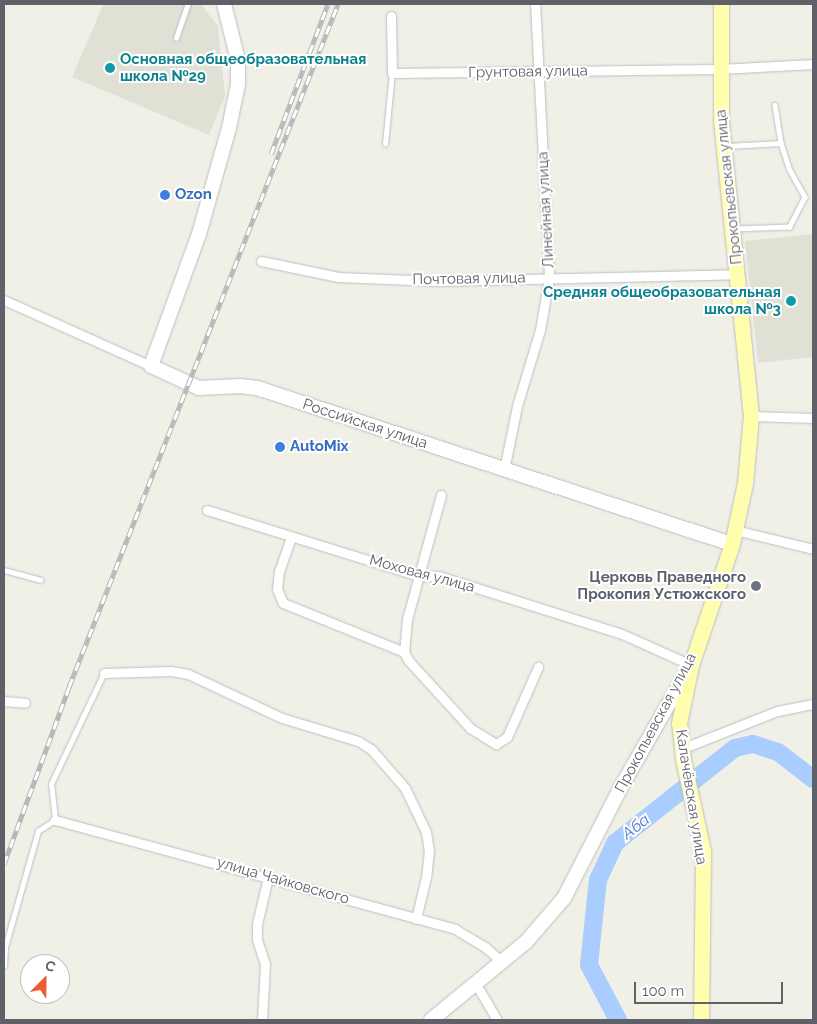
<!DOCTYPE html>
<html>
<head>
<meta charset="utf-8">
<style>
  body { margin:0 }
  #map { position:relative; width:817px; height:1024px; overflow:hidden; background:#f1f0e7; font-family:Raleway,sans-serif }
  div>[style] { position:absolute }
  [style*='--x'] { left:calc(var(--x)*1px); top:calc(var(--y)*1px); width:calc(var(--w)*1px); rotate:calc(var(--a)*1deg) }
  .education>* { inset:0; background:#e1e0d5 }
  .river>* { height:18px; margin:-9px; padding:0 9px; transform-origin:9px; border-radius:9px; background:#a9cdff }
  .roads { filter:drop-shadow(0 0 1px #bcbec3) drop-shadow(0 0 1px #bcbec3) }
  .lane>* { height:4.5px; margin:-2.25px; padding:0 2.25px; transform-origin:2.25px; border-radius:2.25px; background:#fff }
  .street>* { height:9px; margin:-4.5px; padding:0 4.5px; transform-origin:4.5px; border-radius:4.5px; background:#fff }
  .secondary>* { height:14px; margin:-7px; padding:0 7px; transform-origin:7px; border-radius:7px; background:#fff }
  .primary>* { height:15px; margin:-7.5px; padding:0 7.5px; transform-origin:7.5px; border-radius:7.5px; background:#fffeae }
  .rail>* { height:5px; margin-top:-2.5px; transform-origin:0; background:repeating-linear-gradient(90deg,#fff 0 9px,#b8b8b9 0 18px); box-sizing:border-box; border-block:1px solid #b8b8b9 }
  .dots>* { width:14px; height:14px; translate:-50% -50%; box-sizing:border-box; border:2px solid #fff; border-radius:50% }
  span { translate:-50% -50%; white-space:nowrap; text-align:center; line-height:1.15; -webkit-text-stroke:4px #fff; paint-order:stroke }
  .culture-label { font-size:15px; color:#0d838f; font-weight:700 }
  .left { translate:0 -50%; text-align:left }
  .right { translate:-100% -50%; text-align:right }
  .street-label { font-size:15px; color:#5e6168 }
  .shop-label { font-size:15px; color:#366cbe; font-weight:700 }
  .worship-label { font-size:15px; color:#5b616d; font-weight:700 }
  .water-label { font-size:16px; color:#4672c8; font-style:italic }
  .frame { position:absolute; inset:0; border:5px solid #5e6168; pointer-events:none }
  .north { position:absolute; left:20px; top:954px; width:50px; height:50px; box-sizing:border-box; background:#fff; border:1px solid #bfc0c3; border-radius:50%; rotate:23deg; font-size:14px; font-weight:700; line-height:20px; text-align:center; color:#5e6168 }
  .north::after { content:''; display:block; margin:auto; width:18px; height:22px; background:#ef5b30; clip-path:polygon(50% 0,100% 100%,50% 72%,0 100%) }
  .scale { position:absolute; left:634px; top:982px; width:149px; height:22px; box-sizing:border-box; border:2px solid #5e6168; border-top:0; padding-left:6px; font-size:15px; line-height:18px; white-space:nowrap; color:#5e6168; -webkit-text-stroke:4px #fff; paint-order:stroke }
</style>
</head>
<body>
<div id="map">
  <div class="education">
    <div style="clip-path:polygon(201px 4px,218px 26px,225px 96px,209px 135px,72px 77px,103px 5px)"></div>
    <div style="clip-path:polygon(813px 234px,813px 357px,758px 363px,745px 241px)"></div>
  </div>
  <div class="river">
    <div style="--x:618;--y:1020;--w:62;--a:-117.8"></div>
    <div style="--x:589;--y:965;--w:85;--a:-84"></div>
    <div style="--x:598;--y:880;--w:41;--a:-65.3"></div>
    <div style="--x:615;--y:843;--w:153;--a:-38.4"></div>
    <div style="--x:735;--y:748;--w:18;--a:-13"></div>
    <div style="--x:753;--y:744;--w:26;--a:18"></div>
    <div style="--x:778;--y:752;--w:44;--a:37.6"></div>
  </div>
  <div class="roads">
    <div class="lane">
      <div style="--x:176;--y:38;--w:36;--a:-71"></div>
      <div style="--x:775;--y:105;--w:38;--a:81"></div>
      <div style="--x:385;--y:144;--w:71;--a:-84.4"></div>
      <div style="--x:727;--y:146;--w:54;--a:-3.2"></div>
      <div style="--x:781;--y:143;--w:28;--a:72"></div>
      <div style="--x:790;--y:170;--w:31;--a:61"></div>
      <div style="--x:805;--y:197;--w:34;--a:117"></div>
      <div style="--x:790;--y:227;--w:56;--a:178"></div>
      <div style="--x:4;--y:570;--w:38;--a:15"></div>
      <div style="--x:4;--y:966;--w:19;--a:-87"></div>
      <div style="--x:5;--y:947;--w:121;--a:-74.1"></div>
      <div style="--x:38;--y:831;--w:20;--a:-33"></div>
      <div style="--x:55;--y:820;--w:36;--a:-96"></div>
      <div style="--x:51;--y:784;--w:123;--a:-64.5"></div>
    </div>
    <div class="street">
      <div style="--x:391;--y:16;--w:57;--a:89"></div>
      <div style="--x:392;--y:73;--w:328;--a:-0.7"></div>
      <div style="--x:720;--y:69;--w:93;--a:-3.1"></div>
      <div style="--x:261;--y:261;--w:79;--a:11.7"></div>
      <div style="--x:338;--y:277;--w:98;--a:2.3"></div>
      <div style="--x:436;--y:281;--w:302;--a:-1.3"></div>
      <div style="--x:4;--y:300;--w:161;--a:24.2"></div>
      <div style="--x:751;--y:416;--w:62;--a:1.8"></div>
      <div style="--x:504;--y:470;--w:65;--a:-78.5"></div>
      <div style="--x:517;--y:406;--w:79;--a:-73.2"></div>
      <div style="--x:540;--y:330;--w:53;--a:-80.2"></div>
      <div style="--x:549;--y:278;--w:274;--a:-92.9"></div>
      <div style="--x:441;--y:495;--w:129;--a:105.3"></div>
      <div style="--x:407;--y:619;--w:33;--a:95"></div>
      <div style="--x:404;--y:652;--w:9;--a:63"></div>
      <div style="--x:408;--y:660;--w:92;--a:47.6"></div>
      <div style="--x:470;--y:728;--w:31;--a:32"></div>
      <div style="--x:496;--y:744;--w:13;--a:-32"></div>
      <div style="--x:507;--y:737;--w:77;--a:-66.1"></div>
      <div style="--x:207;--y:510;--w:222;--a:17.3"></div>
      <div style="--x:419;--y:576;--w:20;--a:0"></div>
      <div style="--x:439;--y:576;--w:192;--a:17.6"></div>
      <div style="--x:622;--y:634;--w:76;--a:24.2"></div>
      <div style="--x:735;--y:530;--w:80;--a:13.7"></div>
      <div style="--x:291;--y:537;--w:36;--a:109"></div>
      <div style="--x:279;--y:571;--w:18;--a:96"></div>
      <div style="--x:277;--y:589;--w:15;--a:67"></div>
      <div style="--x:283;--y:603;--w:131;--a:22"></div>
      <div style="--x:104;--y:673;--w:67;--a:-1.7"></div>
      <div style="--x:171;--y:671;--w:17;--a:10"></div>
      <div style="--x:188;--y:674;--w:104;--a:25.1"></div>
      <div style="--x:282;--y:718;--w:79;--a:16.8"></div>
      <div style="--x:358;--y:741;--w:15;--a:32"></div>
      <div style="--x:371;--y:749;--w:52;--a:48.9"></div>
      <div style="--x:405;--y:788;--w:49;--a:64.5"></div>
      <div style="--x:426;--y:832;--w:18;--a:81"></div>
      <div style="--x:429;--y:850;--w:27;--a:96"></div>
      <div style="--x:426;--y:877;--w:43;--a:103.4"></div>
      <div style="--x:4;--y:701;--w:21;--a:5"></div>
      <div style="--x:681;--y:749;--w:103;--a:-21.6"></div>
      <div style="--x:777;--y:711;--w:37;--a:-11"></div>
      <div style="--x:55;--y:820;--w:415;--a:15.2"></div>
      <div style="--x:455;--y:929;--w:35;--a:31"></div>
      <div style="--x:485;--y:947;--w:23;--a:41"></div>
      <div style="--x:476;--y:984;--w:42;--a:59.7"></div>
      <div style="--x:262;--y:1020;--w:56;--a:-86.9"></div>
      <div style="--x:265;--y:964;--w:26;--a:-108"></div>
      <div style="--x:257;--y:939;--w:15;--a:-90"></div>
      <div style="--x:257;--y:924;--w:48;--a:-76.8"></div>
    </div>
    <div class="secondary">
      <div style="--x:224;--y:4;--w:58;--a:76"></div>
      <div style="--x:238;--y:60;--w:24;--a:90"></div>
      <div style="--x:238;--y:84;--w:45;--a:101.6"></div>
      <div style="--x:229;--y:128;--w:110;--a:105.8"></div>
      <div style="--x:199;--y:234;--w:140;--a:110"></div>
      <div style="--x:151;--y:366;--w:53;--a:24.6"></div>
      <div style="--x:199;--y:388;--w:41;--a:-2.8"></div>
      <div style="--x:240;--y:386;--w:17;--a:7"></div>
      <div style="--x:257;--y:388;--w:500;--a:18.2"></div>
      <div style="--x:431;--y:1020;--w:123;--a:-39.4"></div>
      <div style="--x:526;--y:942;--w:58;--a:-49.2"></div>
      <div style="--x:564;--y:898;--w:125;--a:-62.8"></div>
      <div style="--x:621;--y:787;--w:135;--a:-60.2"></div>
    </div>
    <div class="primary">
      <div style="--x:701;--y:1020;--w:169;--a:-89.3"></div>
      <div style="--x:703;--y:851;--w:94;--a:-102.3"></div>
      <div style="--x:683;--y:759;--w:36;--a:-96"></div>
      <div style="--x:679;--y:723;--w:59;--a:-78.3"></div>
      <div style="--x:691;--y:665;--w:128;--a:-71.3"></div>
      <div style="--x:732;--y:544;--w:62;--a:-78"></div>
      <div style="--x:745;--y:483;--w:67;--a:-84.9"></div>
      <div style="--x:751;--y:416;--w:297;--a:-95.8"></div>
      <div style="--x:721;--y:121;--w:117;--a:-90"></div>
    </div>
  </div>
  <div class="rail">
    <div style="--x:271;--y:154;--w:160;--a:-69.2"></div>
    <div style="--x:4;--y:864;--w:189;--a:-69.8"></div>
    <div style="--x:69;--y:687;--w:734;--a:-68.5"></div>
  </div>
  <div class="dots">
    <div style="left:110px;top:68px;background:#0f9aa8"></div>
    <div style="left:165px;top:195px;background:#3f7fe0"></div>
    <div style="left:791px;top:301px;background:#0f9aa8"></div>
    <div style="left:280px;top:447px;background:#3f7fe0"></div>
    <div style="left:756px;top:586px;background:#6b7280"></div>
  </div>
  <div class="culture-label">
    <span class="left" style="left:120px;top:68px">Основная общеобразовательная<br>школа №29</span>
    <span class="right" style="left:781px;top:301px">Средняя общеобразовательная<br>школа №3</span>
  </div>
  <div class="street-label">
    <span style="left:528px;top:72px;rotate:-1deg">Грунтовая улица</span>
    <span style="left:729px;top:187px;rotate:-96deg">Прокопьевская улица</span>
    <span style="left:546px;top:210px;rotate:-93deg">Линейная улица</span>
    <span style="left:469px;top:279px;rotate:-1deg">Почтовая улица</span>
    <span style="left:365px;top:424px;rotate:18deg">Российская улица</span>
    <span style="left:422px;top:574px;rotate:15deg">Моховая улица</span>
    <span style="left:656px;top:723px;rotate:-62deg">Прокопьевская улица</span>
    <span style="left:691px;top:797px;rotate:81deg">Калачёвская улица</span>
    <span style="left:283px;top:881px;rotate:16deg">улица Чайковского</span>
  </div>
  <div class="shop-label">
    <span class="left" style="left:175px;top:195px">Ozon</span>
    <span class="left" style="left:290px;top:447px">AutoMix</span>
  </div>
  <div class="worship-label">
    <span class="right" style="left:746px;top:586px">Церковь Праведного<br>Прокопия Устюжского</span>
  </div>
  <div class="water-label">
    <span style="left:636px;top:827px;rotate:-38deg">Аба</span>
  </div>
  <div class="frame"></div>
  <div class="north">С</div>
  <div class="scale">100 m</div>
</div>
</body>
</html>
